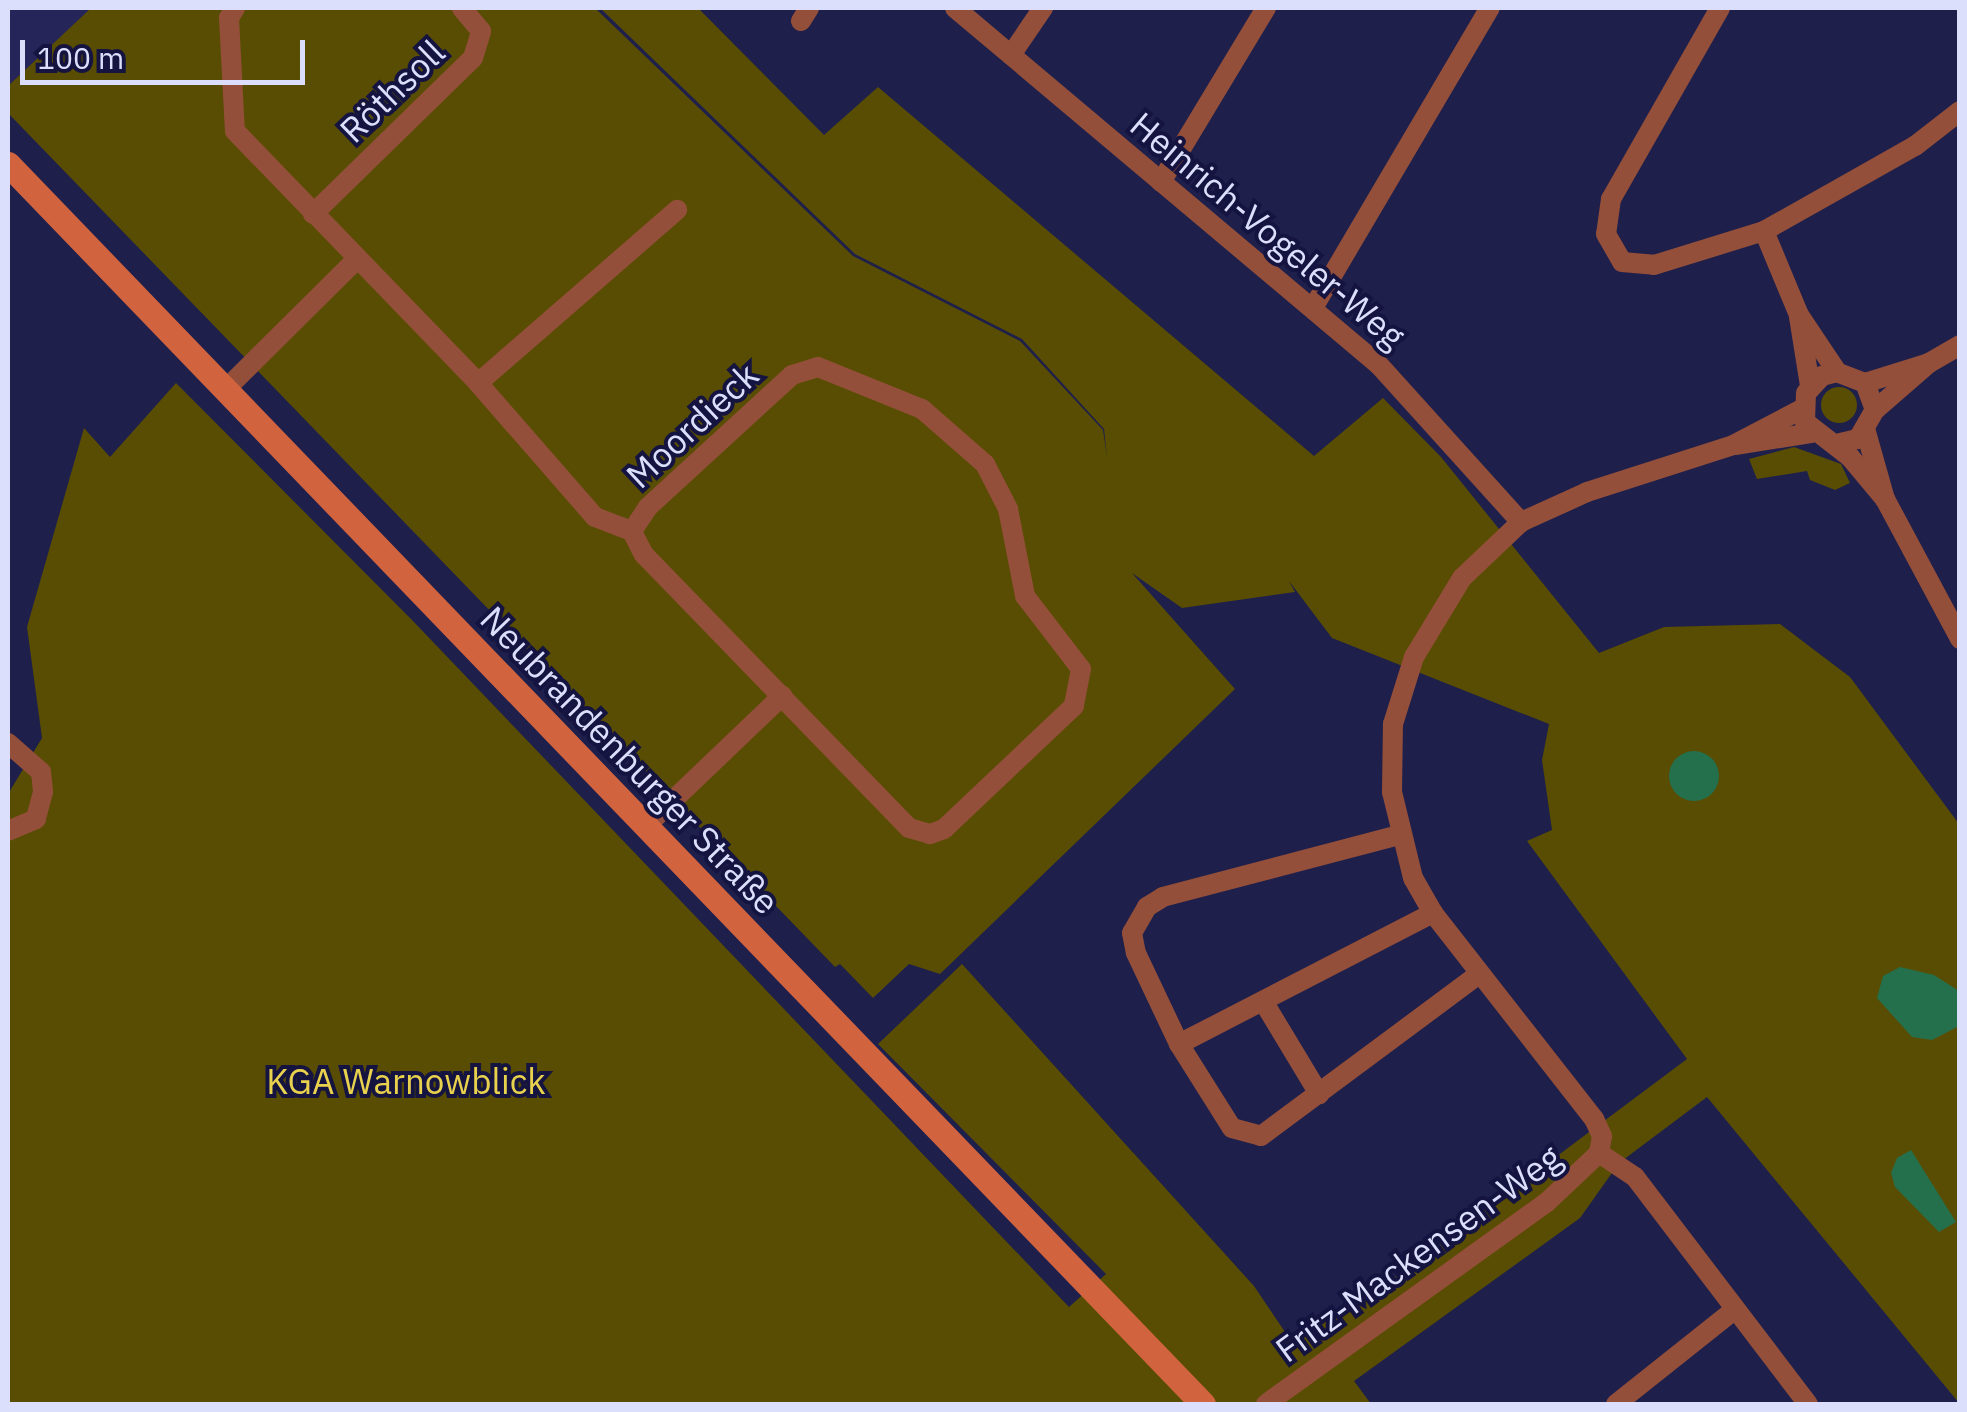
<!DOCTYPE html>
<html>
<head>
<meta charset="utf-8">
<style>
  body { margin:0 }
  #map { position:relative; width:1967px; height:1412px; overflow:hidden; background:#1e1f4b; font-family:"IBM Plex Sans",sans-serif }
  div>[style] { position:absolute }
  [style*='--x'] { left:calc(var(--x)*1px); top:calc(var(--y)*1px); width:calc(var(--w)*1px); rotate:calc(var(--a)*1deg) }
  .built>* { inset:0; background:#252559 }
  .green>* { inset:0; background:#584d02 }
  .round { border-radius:50% }
  .water>* { inset:0; background:#25704c }
  .street>* { height:20px; margin:-10px; padding:0 10px; transform-origin:10px; border-radius:10px; background:#934f39 }
  .secondary>* { height:25px; margin:-12.5px; padding:0 12.5px; transform-origin:12.5px; border-radius:12.5px; background:#d1633f }
  span { translate:-50% -50%; white-space:nowrap; text-align:center; line-height:1.15; -webkit-text-stroke:8px #151440; paint-order:stroke }
  .street-label { font-size:35px; color:#dbdffc }
  .park-label { font-size:35px; color:#e8d14d }
  .frame { position:absolute; inset:0; border:10px solid #dbdffc; pointer-events:none }
  .scale { position:absolute; left:20px; top:40px; width:285px; height:45px; box-sizing:border-box; border:5px solid #dbdffc; border-top:0; padding-left:12px; font-size:30px; line-height:35px; white-space:nowrap; color:#dbdffc; -webkit-text-stroke:8px #151440; paint-order:stroke }
</style>
</head>
<body>
<div id="map">
  <div class="built">
    <div style="clip-path:polygon(8px 8px,92px 8px,8px 86px)"></div>
  </div>
  <div class="green">
    <div style="clip-path:polygon(91px 8px,595px 8px,853px 256px,1020px 341px,1103px 430px,1107px 457px,1104px 429px,1022px 339px,855px 254px,600px 8px,698px 8px,824px 135px,878px 87px,1314px 456px,1383px 398px,1441px 457px,1599px 653px,1664px 627px,1780px 624px,1850px 677px,1959px 824px,1959px 1403px,1707px 1097px,1619px 1163px,1580px 1218px,1354px 1381px,1371px 1404px,8px 1404px,8px 794px,42px 738px,27px 627px,84px 428px,110px 457px,176px 383px,412px 620px,1069px 1307px,1106px 1274px,878px 1044px,962px 964px,1254px 1286px,1289px 1338px,1366px 1299px,1687px 1059px,1527px 841px,1552px 830px,1542px 760px,1549px 724px,1332px 638px,1289px 581px,1295px 592px,1182px 608px,1132px 573px,1235px 689px,940px 974px,909px 964px,873px 998px,840px 964px,835px 967px,8px 113px,8px 86px)"></div>
    <div class="round" style="left:1821px;top:387px;width:36px;height:36px"></div>
    <div style="clip-path:polygon(1794px 447px,1841px 464px,1850px 483px,1835px 490px,1810px 480px,1807px 471px,1757px 479px,1749px 459px)"></div>
  </div>
  <div class="water">
    <div class="round" style="left:1669px;top:751px;width:50px;height:50px"></div>
    <div style="clip-path:polygon(1900px 967px,1934px 975px,1959px 991px,1959px 1026px,1932px 1040px,1912px 1037px,1877px 998px,1883px 976px)"></div>
    <div style="clip-path:polygon(1911px 1150px,1956px 1222px,1939px 1232px,1895px 1187px,1891px 1173px,1897px 1158px)"></div>
  </div>
  <div class="street">
    <div style="--x:235;--y:8;--w:12;--a:121"></div>
    <div style="--x:229;--y:18;--w:113;--a:87"></div>
    <div style="--x:235;--y:131;--w:350;--a:46"></div>
    <div style="--x:478;--y:383;--w:178;--a:48.9"></div>
    <div style="--x:595;--y:517;--w:40;--a:21"></div>
    <div style="--x:955;--y:8;--w:554;--a:40.1"></div>
    <div style="--x:1379;--y:365;--w:212;--a:47.9"></div>
    <div style="--x:1720;--y:8;--w:220;--a:119.7"></div>
    <div style="--x:1611;--y:199;--w:35;--a:98"></div>
    <div style="--x:1606;--y:234;--w:32;--a:60"></div>
    <div style="--x:1622;--y:262;--w:32;--a:5"></div>
    <div style="--x:1654;--y:265;--w:115;--a:-17.2"></div>
    <div style="--x:1764;--y:231;--w:173;--a:-29.4"></div>
    <div style="--x:1915;--y:146;--w:57;--a:-37.9"></div>
    <div style="--x:801;--y:21;--w:15;--a:-58"></div>
    <div style="--x:1011;--y:55;--w:57;--a:-55.8"></div>
    <div style="--x:1161;--y:182;--w:203;--a:-58.9"></div>
    <div style="--x:313;--y:214;--w:223;--a:-44.3"></div>
    <div style="--x:473;--y:58;--w:28;--a:-73"></div>
    <div style="--x:481;--y:31;--w:30;--a:-130"></div>
    <div style="--x:1764;--y:231;--w:91;--a:67.4"></div>
    <div style="--x:1799;--y:315;--w:69;--a:56.3"></div>
    <div style="--x:1313;--y:308;--w:348;--a:-59.5"></div>
    <div style="--x:1799;--y:317;--w:70;--a:80.9"></div>
    <div style="--x:818;--y:367;--w:112;--a:22"></div>
    <div style="--x:922;--y:409;--w:84;--a:41.1"></div>
    <div style="--x:985;--y:464;--w:51;--a:62.9"></div>
    <div style="--x:1008;--y:509;--w:89;--a:78.9"></div>
    <div style="--x:1025;--y:596;--w:92;--a:52.5"></div>
    <div style="--x:1081;--y:669;--w:38;--a:101"></div>
    <div style="--x:1074;--y:706;--w:179;--a:136.6"></div>
    <div style="--x:944;--y:829;--w:15;--a:160"></div>
    <div style="--x:930;--y:834;--w:22;--a:-164"></div>
    <div style="--x:909;--y:828;--w:380;--a:-134.1"></div>
    <div style="--x:644;--y:555;--w:27;--a:-117"></div>
    <div style="--x:632;--y:531;--w:29;--a:-56"></div>
    <div style="--x:648;--y:507;--w:195;--a:-42.5"></div>
    <div style="--x:792;--y:375;--w:27;--a:-17"></div>
    <div style="--x:478;--y:383;--w:264;--a:-41"></div>
    <div style="--x:1865;--y:383;--w:67;--a:-17.4"></div>
    <div style="--x:1929;--y:363;--w:36;--a:-30"></div>
    <div style="--x:228;--y:387;--w:179;--a:-44.8"></div>
    <div style="--x:1875;--y:410;--w:72;--a:-41"></div>
    <div style="--x:1866;--y:432;--w:70;--a:74.2"></div>
    <div style="--x:1885;--y:499;--w:159;--a:61.8"></div>
    <div style="--x:1836;--y:444;--w:23;--a:-13"></div>
    <div style="--x:1858;--y:439;--w:34;--a:-60"></div>
    <div style="--x:1875;--y:410;--w:29;--a:-110"></div>
    <div style="--x:1865;--y:383;--w:30;--a:-159"></div>
    <div style="--x:1837;--y:372;--w:16;--a:165"></div>
    <div style="--x:1822;--y:376;--w:23;--a:133"></div>
    <div style="--x:1806;--y:393;--w:29;--a:92"></div>
    <div style="--x:1805;--y:422;--w:57;--a:37.9"></div>
    <div style="--x:1850;--y:457;--w:55;--a:50.2"></div>
    <div style="--x:1735;--y:445;--w:78;--a:-8.9"></div>
    <div style="--x:8;--y:743;--w:44;--a:41.3"></div>
    <div style="--x:41;--y:772;--w:20;--a:84"></div>
    <div style="--x:43;--y:792;--w:28;--a:105"></div>
    <div style="--x:36;--y:819;--w:30;--a:157"></div>
    <div style="--x:645;--y:827;--w:190;--a:-43.7"></div>
    <div style="--x:1399;--y:835;--w:244;--a:165.3"></div>
    <div style="--x:1163;--y:897;--w:19;--a:148"></div>
    <div style="--x:1147;--y:907;--w:30;--a:120"></div>
    <div style="--x:1132;--y:933;--w:20;--a:79"></div>
    <div style="--x:1136;--y:953;--w:101;--a:64.7"></div>
    <div style="--x:1179;--y:1044;--w:99;--a:57.8"></div>
    <div style="--x:1232;--y:1128;--w:30;--a:15"></div>
    <div style="--x:1261;--y:1136;--w:272;--a:-36.6"></div>
    <div style="--x:1263;--y:1001;--w:109;--a:58.9"></div>
    <div style="--x:1179;--y:1044;--w:286;--a:-27.3"></div>
    <div style="--x:1599;--y:1153;--w:43;--a:33.7"></div>
    <div style="--x:1635;--y:1177;--w:285;--a:52.7"></div>
    <div style="--x:1266;--y:1404;--w:345;--a:-35.7"></div>
    <div style="--x:1546;--y:1203;--w:73;--a:-43.3"></div>
    <div style="--x:1599;--y:1153;--w:17;--a:-80"></div>
    <div style="--x:1602;--y:1136;--w:19;--a:-115"></div>
    <div style="--x:1594;--y:1119;--w:261;--a:-128"></div>
    <div style="--x:1433;--y:913;--w:40;--a:-119.7"></div>
    <div style="--x:1413;--y:878;--w:89;--a:-103.7"></div>
    <div style="--x:1392;--y:792;--w:68;--a:-89.2"></div>
    <div style="--x:1393;--y:724;--w:70;--a:-72.6"></div>
    <div style="--x:1414;--y:657;--w:92;--a:-58.7"></div>
    <div style="--x:1462;--y:578;--w:81;--a:-43.5"></div>
    <div style="--x:1521;--y:522;--w:72;--a:-24.4"></div>
    <div style="--x:1587;--y:492;--w:153;--a:-17.8"></div>
    <div style="--x:1733;--y:445;--w:78;--a:-27.6"></div>
    <div style="--x:1616;--y:1404;--w:149;--a:-38.5"></div>
  </div>
  <div class="secondary">
    <div style="--x:8;--y:164;--w:1722;--a:46.06"></div>
  </div>
  <div class="street-label">
    <span style="left:392px;top:91px;rotate:-44deg">Röthsoll</span>
    <span style="left:1268px;top:230px;rotate:40deg">Heinrich-Vogeler-Weg</span>
    <span style="left:692px;top:425px;rotate:-43deg">Moordieck</span>
    <span style="left:630px;top:760px;rotate:46deg">Neubrandenburger Straße</span>
    <span style="left:1418px;top:1253px;rotate:-36deg">Fritz-Mackensen-Weg</span>
  </div>
  <div class="park-label">
    <span style="left:406px;top:1081px">KGA Warnowblick</span>
  </div>
  <div class="frame"></div>
  <div class="scale">100 m</div>
</div>
</body>
</html>
